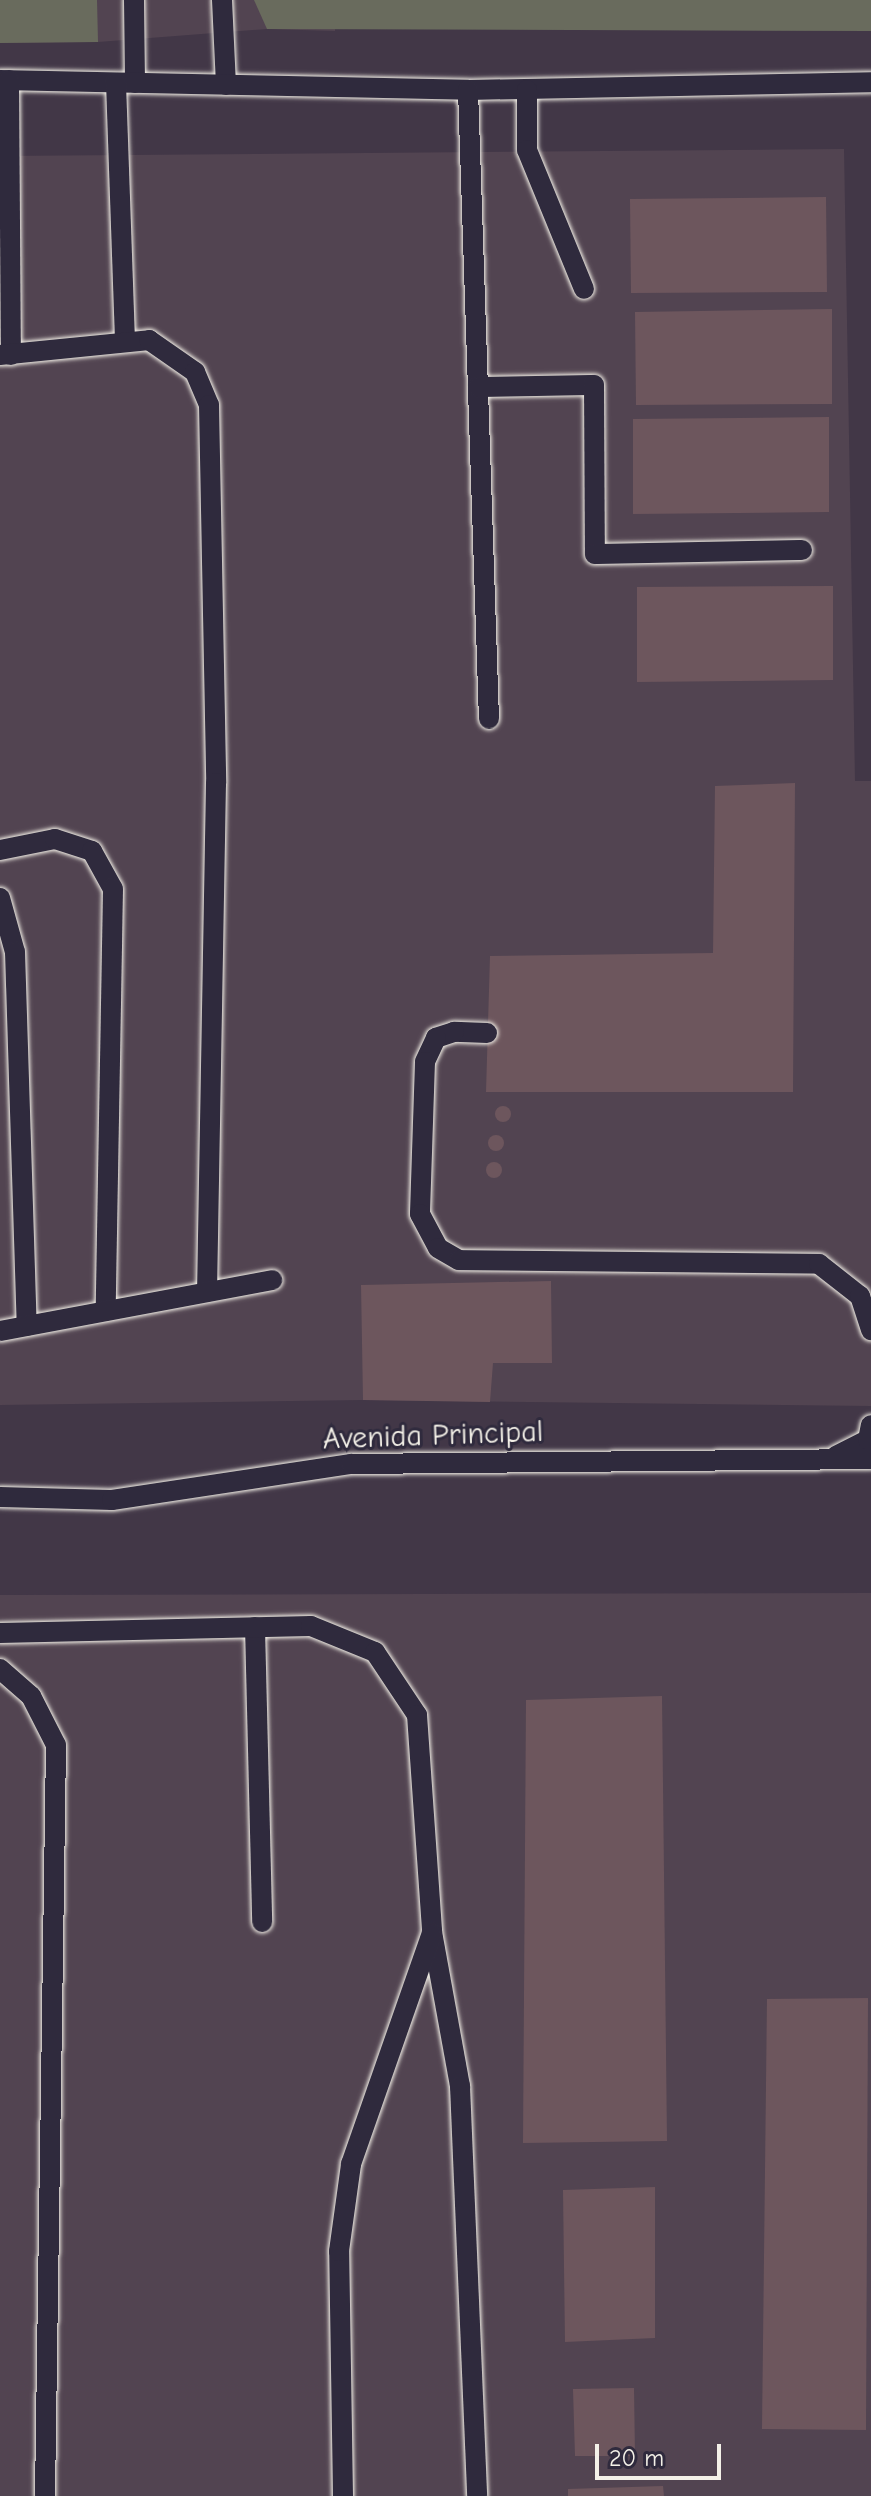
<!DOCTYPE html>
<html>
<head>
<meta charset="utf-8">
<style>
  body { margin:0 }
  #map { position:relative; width:871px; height:2496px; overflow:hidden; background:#423747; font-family:"Comic Neue",sans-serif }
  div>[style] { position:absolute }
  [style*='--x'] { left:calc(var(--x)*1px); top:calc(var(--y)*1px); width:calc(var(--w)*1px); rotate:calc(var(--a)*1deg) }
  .built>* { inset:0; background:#524451 }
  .green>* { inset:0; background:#696b5d }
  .building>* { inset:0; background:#6d565d }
  .round { border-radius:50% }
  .roads { filter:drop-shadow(0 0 2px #f4f1e8) drop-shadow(0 0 2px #f4f1e8) }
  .lane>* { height:20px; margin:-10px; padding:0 10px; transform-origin:10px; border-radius:10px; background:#2f2a3d }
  span { translate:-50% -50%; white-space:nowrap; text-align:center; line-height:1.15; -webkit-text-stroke:6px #2f2a3d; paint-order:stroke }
  .street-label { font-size:30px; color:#f4f1e8 }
  .scale { position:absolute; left:595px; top:2444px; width:126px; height:36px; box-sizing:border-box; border:4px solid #f4f1e8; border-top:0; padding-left:10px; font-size:24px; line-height:28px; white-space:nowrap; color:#f4f1e8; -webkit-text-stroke:6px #2f2a3d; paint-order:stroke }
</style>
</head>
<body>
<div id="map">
  <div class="built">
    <div style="clip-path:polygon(0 0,335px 0,335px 31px,267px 29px,98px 42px,0 43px)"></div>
    <div style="clip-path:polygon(844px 149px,855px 781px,871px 781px,871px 1406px,363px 1400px,0 1405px,0 156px)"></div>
    <div style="clip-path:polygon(871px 1593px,871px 2496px,0 2496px,0 1595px)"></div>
  </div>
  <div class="green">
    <div style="clip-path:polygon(0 0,97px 0,98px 42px,0 43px)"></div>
    <div style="clip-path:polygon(254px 0,871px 0,871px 31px,267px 29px)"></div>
  </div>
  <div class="building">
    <div style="clip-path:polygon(826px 197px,827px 292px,631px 293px,630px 199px)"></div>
    <div style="clip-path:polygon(832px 309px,832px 404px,636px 405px,635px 312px)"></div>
    <div style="clip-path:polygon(829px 417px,829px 512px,633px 514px,633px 419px)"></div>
    <div style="clip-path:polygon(833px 586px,833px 680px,637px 682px,637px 587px)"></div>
    <div style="clip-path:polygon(795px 783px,793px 1092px,486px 1092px,490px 956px,713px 953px,715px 786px)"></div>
    <div class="round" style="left:495px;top:1106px;width:16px;height:16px"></div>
    <div class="round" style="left:488px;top:1135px;width:16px;height:16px"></div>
    <div class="round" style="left:486px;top:1162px;width:16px;height:16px"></div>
    <div style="clip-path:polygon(551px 1281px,552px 1363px,493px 1363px,490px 1402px,363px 1400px,361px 1285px)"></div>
    <div style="clip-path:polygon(662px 1696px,667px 2141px,523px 2143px,526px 1700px)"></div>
    <div style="clip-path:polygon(868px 1998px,866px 2430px,762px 2429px,767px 1999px)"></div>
    <div style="clip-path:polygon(655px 2187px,655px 2338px,565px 2342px,563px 2190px)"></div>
    <div style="clip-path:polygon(634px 2388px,635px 2456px,575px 2456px,573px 2389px)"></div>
    <div style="clip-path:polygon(663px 2486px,664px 2496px,568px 2496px,568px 2489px)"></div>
  </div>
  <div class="roads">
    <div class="lane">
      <div style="--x:134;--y:0;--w:83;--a:89.3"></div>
      <div style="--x:222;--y:0;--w:85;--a:87.3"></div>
      <div style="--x:0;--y:80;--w:468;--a:1.2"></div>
      <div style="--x:468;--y:90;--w:403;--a:-1.1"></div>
      <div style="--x:9;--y:80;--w:275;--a:89.6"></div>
      <div style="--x:116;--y:83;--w:259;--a:88"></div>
      <div style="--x:468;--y:90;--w:629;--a:88.09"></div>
      <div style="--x:527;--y:90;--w:60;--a:90"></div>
      <div style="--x:527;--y:150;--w:150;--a:67.7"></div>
      <div style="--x:0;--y:355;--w:150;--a:-5.7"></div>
      <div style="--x:149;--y:340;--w:56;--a:34.8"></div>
      <div style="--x:195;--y:372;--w:36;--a:67"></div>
      <div style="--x:209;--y:405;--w:378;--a:88.9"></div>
      <div style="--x:216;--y:783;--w:509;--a:91.01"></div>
      <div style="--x:478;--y:387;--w:116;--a:-1"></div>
      <div style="--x:594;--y:385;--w:169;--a:89.7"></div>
      <div style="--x:595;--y:554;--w:207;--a:-1.1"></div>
      <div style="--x:0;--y:850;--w:56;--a:-11.3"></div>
      <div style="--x:55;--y:839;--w:39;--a:18"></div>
      <div style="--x:92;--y:851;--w:43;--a:61.1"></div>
      <div style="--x:113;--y:889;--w:422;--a:91"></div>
      <div style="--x:0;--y:898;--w:56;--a:74.5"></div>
      <div style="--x:15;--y:952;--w:374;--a:88.2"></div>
      <div style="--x:487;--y:1033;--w:33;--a:-178"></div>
      <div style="--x:454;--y:1032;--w:19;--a:162"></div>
      <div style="--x:436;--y:1038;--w:26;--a:115"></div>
      <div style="--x:425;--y:1062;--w:152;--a:91.9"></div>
      <div style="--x:420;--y:1214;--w:38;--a:62"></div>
      <div style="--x:438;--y:1248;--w:24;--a:30"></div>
      <div style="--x:459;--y:1260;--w:360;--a:0.6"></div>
      <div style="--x:819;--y:1264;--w:52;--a:38"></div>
      <div style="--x:860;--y:1296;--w:36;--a:72"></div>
      <div style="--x:0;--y:1331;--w:277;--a:-10.6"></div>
      <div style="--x:836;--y:1456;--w:36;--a:-27"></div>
      <div style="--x:868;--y:1440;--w:15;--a:-79"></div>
      <div style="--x:0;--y:1497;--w:112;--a:1.5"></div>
      <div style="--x:112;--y:1500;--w:242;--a:-8.6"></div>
      <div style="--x:351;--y:1464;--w:520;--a:-0.55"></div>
      <div style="--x:255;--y:1627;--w:295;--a:88.6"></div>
      <div style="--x:0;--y:1633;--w:311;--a:-1.3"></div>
      <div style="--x:311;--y:1626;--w:69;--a:22.1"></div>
      <div style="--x:375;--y:1652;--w:76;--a:56.3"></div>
      <div style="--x:417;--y:1715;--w:218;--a:86"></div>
      <div style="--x:432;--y:1932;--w:157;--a:79.7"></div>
      <div style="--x:460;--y:2086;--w:410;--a:87.6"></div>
      <div style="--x:0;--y:1669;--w:41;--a:41.1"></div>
      <div style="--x:31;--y:1696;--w:55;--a:63"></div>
      <div style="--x:56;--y:1745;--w:751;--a:90.84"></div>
      <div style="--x:343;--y:2496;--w:245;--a:-90.9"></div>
      <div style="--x:339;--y:2251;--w:88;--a:-82.1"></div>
      <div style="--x:351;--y:2164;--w:243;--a:-70.7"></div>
    </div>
  </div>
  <div class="street-label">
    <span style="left:433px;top:1436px;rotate:-2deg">Avenida Principal</span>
  </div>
  <div class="scale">20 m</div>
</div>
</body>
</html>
